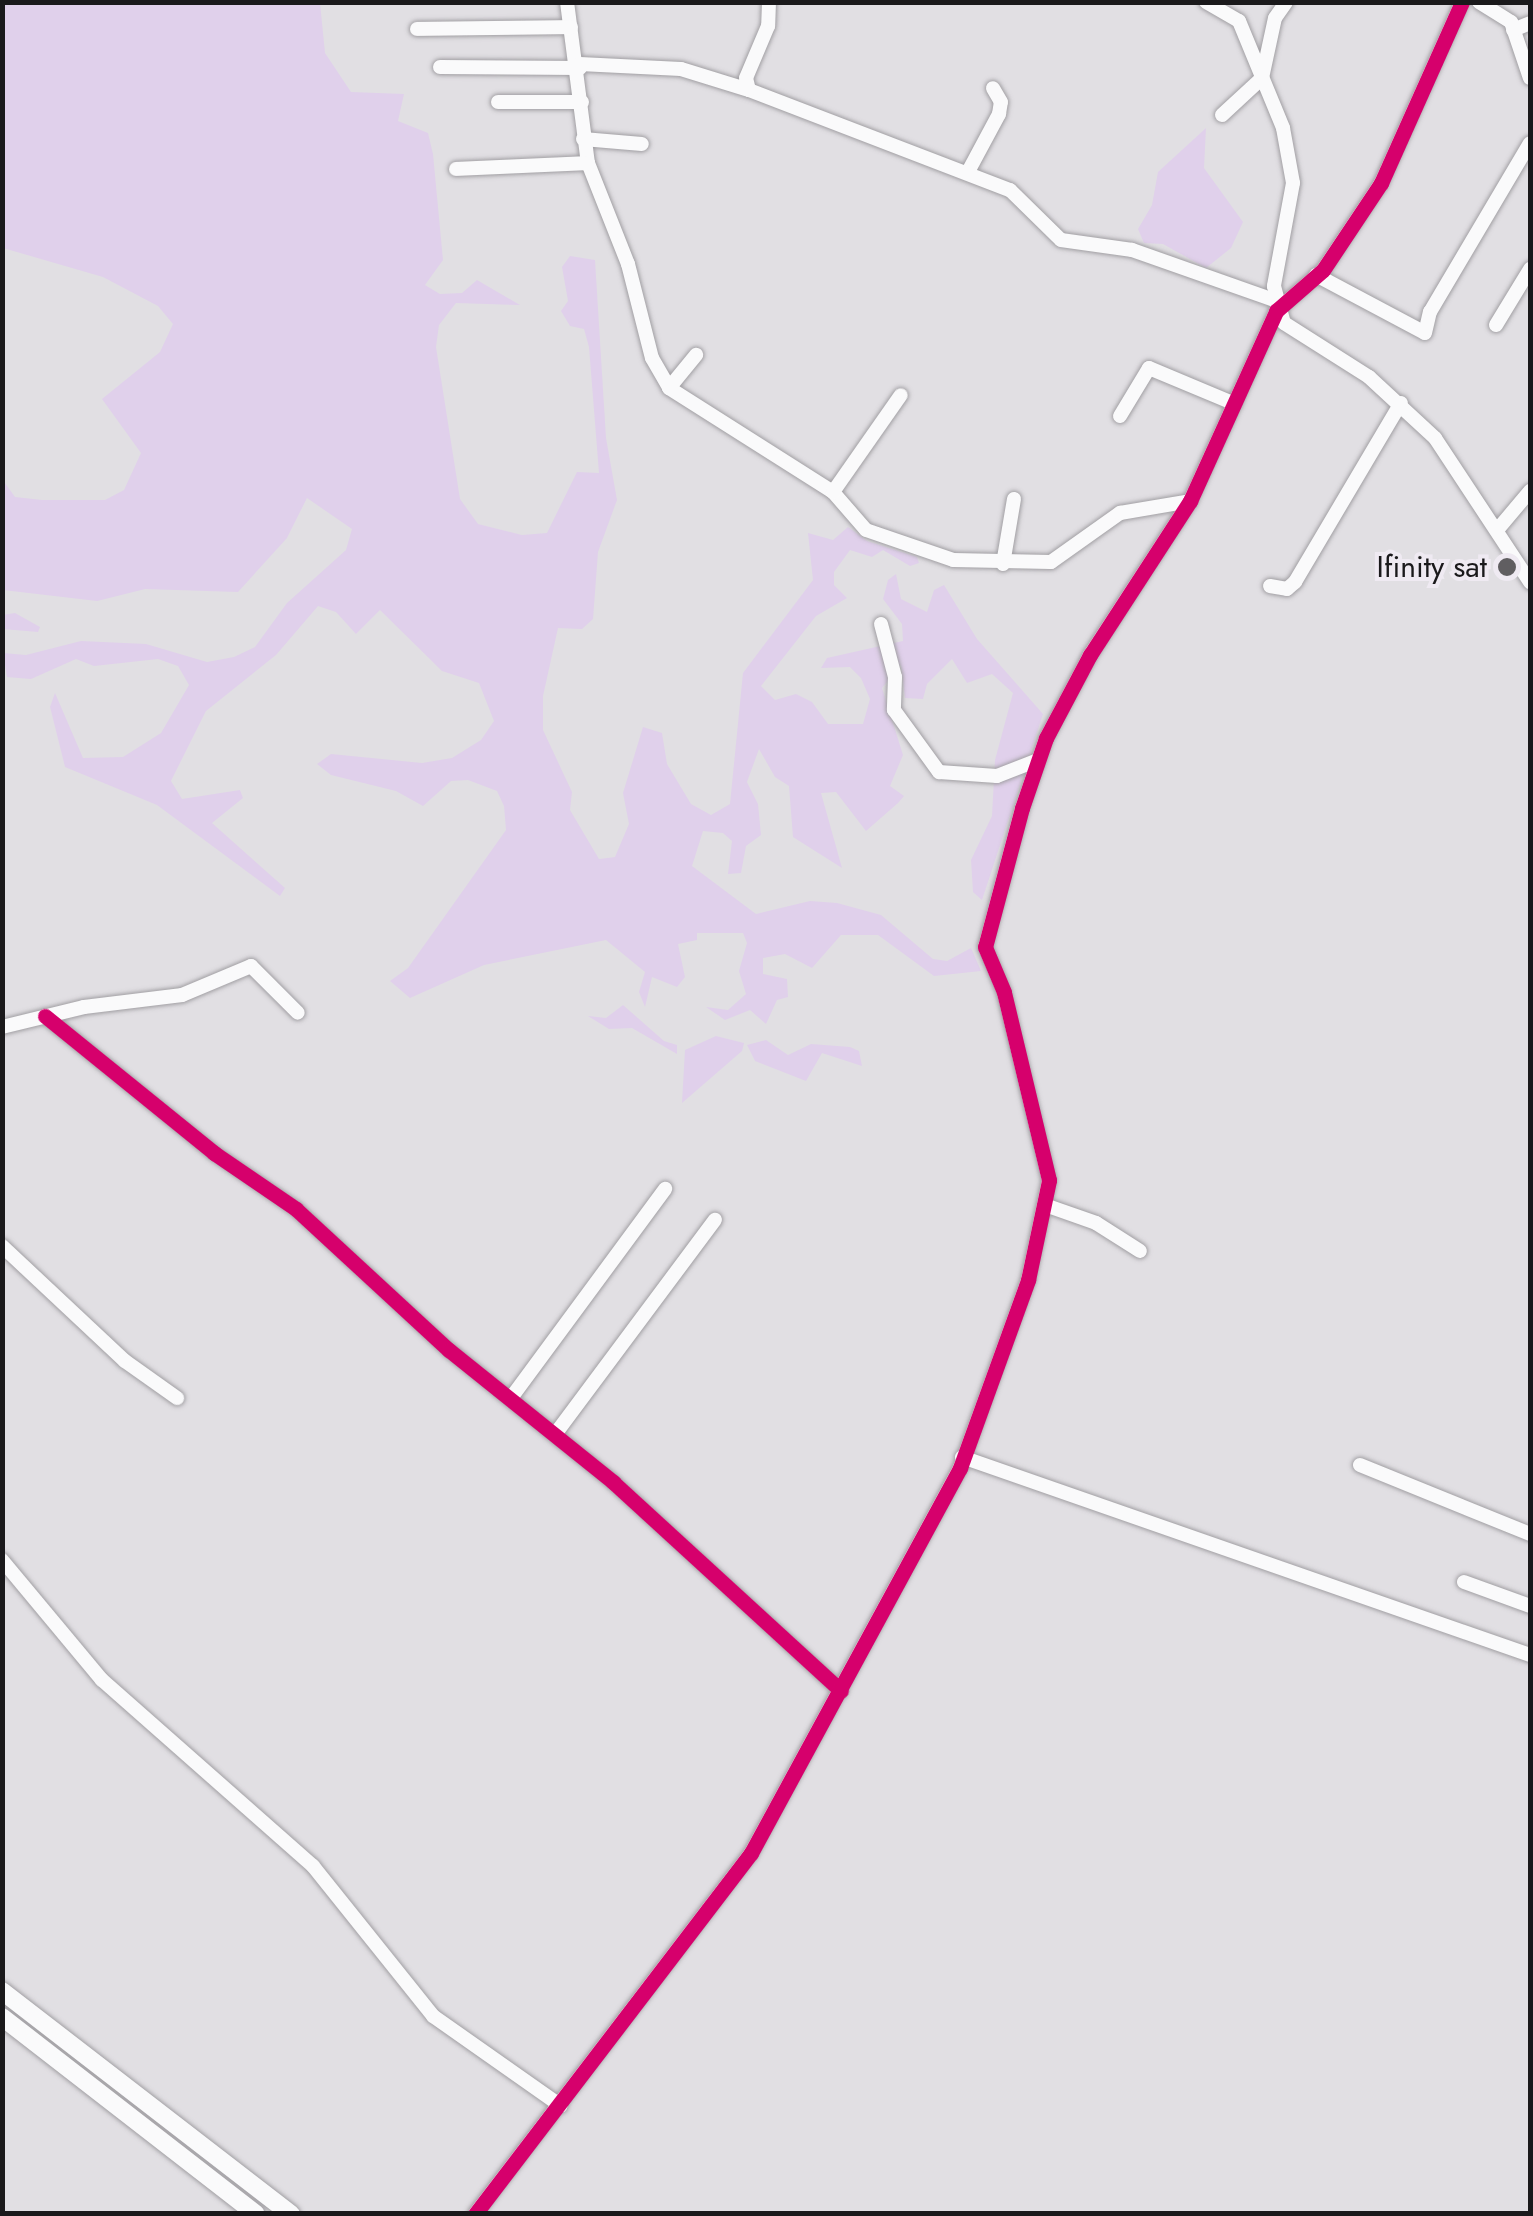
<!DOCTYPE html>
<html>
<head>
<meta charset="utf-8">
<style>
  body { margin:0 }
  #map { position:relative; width:1533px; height:2216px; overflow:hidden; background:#e1dfe3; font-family:Jost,sans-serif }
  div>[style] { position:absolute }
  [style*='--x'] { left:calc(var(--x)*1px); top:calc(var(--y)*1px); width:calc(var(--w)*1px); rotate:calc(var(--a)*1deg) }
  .green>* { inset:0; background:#e0d0eb }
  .roads { filter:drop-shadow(0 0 2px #a19fa3) drop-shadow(0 0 2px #a19fa3) }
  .minor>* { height:14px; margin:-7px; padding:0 7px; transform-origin:7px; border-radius:7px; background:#fafafb }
  .major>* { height:18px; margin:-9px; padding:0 9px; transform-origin:9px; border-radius:9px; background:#fafafb }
  .cycleway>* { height:15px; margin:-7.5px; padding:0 7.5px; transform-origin:7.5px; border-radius:7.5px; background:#d6006c }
  .dots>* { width:28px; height:28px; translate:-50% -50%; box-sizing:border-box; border:5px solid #efeaf2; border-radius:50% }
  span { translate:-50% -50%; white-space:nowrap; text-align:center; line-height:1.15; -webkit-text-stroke:8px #efeaf2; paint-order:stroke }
  .poi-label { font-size:30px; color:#1a191b }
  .right { translate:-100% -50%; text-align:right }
  .frame { position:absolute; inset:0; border:5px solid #1a191b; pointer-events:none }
</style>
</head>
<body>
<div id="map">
  <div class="green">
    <div style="clip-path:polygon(3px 3px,320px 3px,325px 53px,351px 92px,404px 94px,398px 121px,428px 133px,433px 154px,443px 260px,425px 285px,440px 294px,462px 293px,477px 280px,520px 305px,456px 303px,439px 325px,436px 347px,460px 499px,478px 524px,522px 535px,547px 533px,577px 472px,599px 473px,589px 347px,584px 329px,570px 326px,561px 311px,568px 301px,562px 267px,570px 256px,595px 260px,606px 438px,617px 500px,598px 552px,593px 619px,582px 629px,558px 628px,543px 696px,543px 730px,572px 792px,570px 810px,599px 859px,615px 857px,629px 824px,623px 793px,643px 727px,662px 733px,667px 764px,691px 804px,711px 815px,730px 804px,743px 673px,813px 580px,808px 533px,833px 540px,848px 527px,867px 541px,917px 557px,919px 563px,910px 566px,883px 550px,872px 557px,850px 550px,834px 572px,834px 585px,847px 598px,816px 616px,761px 686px,775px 700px,796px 694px,812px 702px,828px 724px,863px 724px,870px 699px,861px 678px,850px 667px,821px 668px,827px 658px,903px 641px,902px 624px,883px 599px,888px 580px,896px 574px,901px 599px,927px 612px,934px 590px,944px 585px,977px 639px,1043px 714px,982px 900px,973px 892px,971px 860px,992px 816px,995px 760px,1013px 693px,992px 674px,967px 683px,952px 659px,927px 684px,923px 699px,905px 698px,901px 665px,882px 688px,903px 755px,890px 786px,904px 796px,898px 803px,866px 831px,836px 792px,821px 793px,842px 868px,793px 837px,789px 786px,775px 777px,759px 749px,747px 782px,758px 804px,761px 835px,746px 846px,741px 873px,728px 874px,732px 841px,723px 833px,703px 831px,692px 866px,756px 914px,810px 901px,837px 903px,881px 915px,933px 959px,947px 961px,971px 948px,981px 971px,934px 976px,878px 935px,841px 935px,812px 968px,785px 954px,763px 958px,763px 974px,787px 979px,788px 997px,777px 1000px,766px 1024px,750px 1010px,725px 1020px,706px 1007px,728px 1010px,746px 994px,739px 971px,747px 943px,743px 933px,697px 933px,697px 940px,678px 944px,685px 977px,677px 987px,652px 977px,645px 1007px,639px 992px,645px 972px,606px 940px,484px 965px,410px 998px,390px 981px,408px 968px,506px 830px,504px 806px,497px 791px,468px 780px,451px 781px,423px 806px,396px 791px,331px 775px,317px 764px,331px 754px,422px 763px,452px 758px,481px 740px,494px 721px,479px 683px,442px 671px,380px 610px,356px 634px,336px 612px,318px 606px,276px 655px,206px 711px,171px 781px,182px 799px,240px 790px,243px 798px,212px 823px,285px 888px,280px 896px,157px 805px,65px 767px,50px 707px,55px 693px,83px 758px,123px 757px,161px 733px,189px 685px,178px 666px,158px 659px,94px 666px,76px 659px,31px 679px,7px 677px,3px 653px,26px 655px,81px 641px,146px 644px,207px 662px,234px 657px,255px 647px,287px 603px,346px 550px,352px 529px,307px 498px,287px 538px,238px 592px,145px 589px,97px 601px,3px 590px,2px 479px,15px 497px,42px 500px,105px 500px,124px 490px,141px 453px,102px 399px,160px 352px,173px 324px,158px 306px,103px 277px,3px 248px)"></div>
    <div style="clip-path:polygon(1206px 128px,1204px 168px,1243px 222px,1231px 248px,1206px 268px,1163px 244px,1144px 243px,1138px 229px,1152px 205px,1158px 172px)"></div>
    <div style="clip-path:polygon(15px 613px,40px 627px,38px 632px,3px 629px,3px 615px)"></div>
    <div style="clip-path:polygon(623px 1005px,664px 1041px,677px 1045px,677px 1054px,632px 1028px,609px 1029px,588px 1016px,606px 1018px)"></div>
    <div style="clip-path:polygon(716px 1036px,744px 1043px,742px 1051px,682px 1103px,685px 1050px)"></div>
    <div style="clip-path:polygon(766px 1040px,788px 1055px,811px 1044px,850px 1047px,859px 1051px,862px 1066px,822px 1053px,806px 1081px,755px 1061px,747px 1045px)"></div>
  </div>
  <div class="roads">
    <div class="minor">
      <div style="--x:567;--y:2;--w:162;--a:82.6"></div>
      <div style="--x:588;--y:163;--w:109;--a:68.4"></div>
      <div style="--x:628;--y:264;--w:97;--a:75.7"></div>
      <div style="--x:652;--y:358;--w:34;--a:60"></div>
      <div style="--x:669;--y:388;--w:194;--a:32.4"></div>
      <div style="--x:833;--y:492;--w:50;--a:49"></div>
      <div style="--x:866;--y:530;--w:92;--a:19"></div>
      <div style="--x:953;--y:560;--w:98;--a:1.2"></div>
      <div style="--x:1051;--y:562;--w:85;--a:-35.4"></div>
      <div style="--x:1120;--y:513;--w:71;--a:-9.7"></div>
      <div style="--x:769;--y:2;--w:24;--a:92"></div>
      <div style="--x:768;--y:26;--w:56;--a:112.9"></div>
      <div style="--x:746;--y:78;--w:12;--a:76"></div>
      <div style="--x:749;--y:90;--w:280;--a:21"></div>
      <div style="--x:1010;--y:190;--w:71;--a:44.4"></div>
      <div style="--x:1061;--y:240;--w:72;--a:8"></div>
      <div style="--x:1132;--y:250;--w:154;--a:19.4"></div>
      <div style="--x:1206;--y:2;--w:38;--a:30"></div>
      <div style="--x:1239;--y:21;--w:116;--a:67.6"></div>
      <div style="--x:1283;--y:128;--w:56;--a:79.7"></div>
      <div style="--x:1293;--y:183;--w:105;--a:100.5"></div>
      <div style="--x:1274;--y:286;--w:38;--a:75"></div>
      <div style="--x:1284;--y:323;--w:101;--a:32.4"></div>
      <div style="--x:1369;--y:377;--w:90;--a:42.7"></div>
      <div style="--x:1435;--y:438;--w:173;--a:56.6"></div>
      <div style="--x:1479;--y:2;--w:38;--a:32"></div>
      <div style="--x:1511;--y:22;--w:59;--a:71.3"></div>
      <div style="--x:417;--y:29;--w:154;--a:-0.7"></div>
      <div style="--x:1513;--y:30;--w:18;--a:-22"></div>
      <div style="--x:580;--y:64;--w:101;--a:2.8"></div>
      <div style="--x:681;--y:69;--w:71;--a:17.2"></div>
      <div style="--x:440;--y:67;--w:140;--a:0.4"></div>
      <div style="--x:498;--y:102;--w:84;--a:0"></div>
      <div style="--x:1222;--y:115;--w:54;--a:-42.8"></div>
      <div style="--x:1262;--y:78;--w:61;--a:-77.8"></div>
      <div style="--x:1275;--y:18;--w:19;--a:-55"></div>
      <div style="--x:583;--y:139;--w:59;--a:4.8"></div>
      <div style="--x:456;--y:169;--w:132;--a:-2.6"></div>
      <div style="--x:969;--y:170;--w:64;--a:-61.8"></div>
      <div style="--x:999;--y:114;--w:12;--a:-81"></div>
      <div style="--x:1001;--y:102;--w:16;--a:-120"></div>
      <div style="--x:1316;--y:275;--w:123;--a:28"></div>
      <div style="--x:1425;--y:333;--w:22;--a:-77"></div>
      <div style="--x:1430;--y:312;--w:196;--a:-59.4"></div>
      <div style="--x:1496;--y:325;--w:66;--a:-58.7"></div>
      <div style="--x:669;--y:388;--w:43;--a:-50.7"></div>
      <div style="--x:1120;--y:416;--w:56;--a:-58.9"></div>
      <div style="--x:1149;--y:368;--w:93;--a:22.7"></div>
      <div style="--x:833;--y:492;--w:118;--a:-55"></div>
      <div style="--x:1498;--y:529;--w:50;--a:-49.9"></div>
      <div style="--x:1003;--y:564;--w:66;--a:-80.4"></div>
      <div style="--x:1270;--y:586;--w:17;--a:10"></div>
      <div style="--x:1287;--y:589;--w:11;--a:-41"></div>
      <div style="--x:1295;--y:582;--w:208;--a:-59.4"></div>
      <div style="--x:881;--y:624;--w:55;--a:75.2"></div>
      <div style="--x:895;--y:677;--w:33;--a:92"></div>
      <div style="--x:894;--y:710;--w:77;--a:54"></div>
      <div style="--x:939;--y:772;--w:58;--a:3.9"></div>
      <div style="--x:997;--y:776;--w:44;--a:-21.3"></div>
      <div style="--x:45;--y:1016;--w:218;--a:39"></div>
      <div style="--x:214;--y:1153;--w:99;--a:34.3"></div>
      <div style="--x:296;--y:1209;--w:208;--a:42.7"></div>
      <div style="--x:449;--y:1350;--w:211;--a:38.8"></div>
      <div style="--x:613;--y:1482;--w:309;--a:42.5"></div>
      <div style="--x:2;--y:1027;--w:84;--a:-13.7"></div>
      <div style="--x:84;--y:1007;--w:99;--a:-7"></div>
      <div style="--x:182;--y:995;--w:75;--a:-22.8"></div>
      <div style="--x:251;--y:966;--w:66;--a:45"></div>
      <div style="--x:1045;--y:1205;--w:54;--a:19.4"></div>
      <div style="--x:1096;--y:1223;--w:52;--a:32.5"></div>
      <div style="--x:2;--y:1246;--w:168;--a:43.1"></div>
      <div style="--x:125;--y:1361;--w:64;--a:35.4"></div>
      <div style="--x:511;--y:1398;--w:260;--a:-53.6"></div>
      <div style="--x:556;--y:1433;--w:266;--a:-53.3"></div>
      <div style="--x:962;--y:1457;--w:602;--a:19.22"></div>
      <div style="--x:1360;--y:1465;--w:183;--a:22.1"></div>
      <div style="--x:2;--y:1560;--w:156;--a:50.2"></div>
      <div style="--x:102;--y:1680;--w:281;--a:41.4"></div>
      <div style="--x:313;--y:1866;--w:192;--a:51.3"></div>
      <div style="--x:433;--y:2016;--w:156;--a:35.1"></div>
      <div style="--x:1464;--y:1582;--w:70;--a:20"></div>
      <div style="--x:475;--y:2214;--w:454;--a:-52.6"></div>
      <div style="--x:751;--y:1853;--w:438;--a:-61.5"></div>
      <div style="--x:960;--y:1468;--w:200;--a:-70.1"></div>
      <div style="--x:1028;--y:1280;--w:102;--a:-78.1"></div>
      <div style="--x:1049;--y:1180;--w:193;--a:-103.5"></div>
      <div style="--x:1004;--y:992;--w:49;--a:-112.9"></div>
      <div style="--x:985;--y:947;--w:144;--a:-75.1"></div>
      <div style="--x:1022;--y:808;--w:74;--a:-71.1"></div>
      <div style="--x:1046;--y:738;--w:94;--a:-62.1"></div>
      <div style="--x:1090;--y:655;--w:184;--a:-57"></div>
      <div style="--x:1190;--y:501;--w:209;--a:-65.6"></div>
      <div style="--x:1276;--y:311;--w:62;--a:-41.1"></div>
      <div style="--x:1323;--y:270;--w:105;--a:-56.3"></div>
      <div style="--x:1381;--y:183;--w:198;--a:-65.9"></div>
    </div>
    <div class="major">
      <div style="--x:2;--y:1991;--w:365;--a:37.7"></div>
      <div style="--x:2;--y:2017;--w:321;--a:37.8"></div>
    </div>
  </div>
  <div class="cycleway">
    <div style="--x:45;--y:1016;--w:218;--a:39"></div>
    <div style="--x:214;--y:1153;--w:99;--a:34.3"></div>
    <div style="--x:296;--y:1209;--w:208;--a:42.7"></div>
    <div style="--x:449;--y:1350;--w:211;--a:38.8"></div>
    <div style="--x:613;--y:1482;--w:309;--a:42.5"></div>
    <div style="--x:475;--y:2214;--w:454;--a:-52.6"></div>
    <div style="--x:751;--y:1853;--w:438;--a:-61.5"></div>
    <div style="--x:960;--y:1468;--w:200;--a:-70.1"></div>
    <div style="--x:1028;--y:1280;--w:102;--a:-78.1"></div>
    <div style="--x:1049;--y:1180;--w:193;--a:-103.5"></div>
    <div style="--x:1004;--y:992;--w:49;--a:-112.9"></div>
    <div style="--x:985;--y:947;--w:144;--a:-75.1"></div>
    <div style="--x:1022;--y:808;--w:74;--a:-71.1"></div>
    <div style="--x:1046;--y:738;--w:94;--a:-62.1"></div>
    <div style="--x:1090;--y:655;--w:184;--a:-57"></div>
    <div style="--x:1190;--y:501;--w:209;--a:-65.6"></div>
    <div style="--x:1276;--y:311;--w:62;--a:-41.1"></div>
    <div style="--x:1323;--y:270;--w:105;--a:-56.3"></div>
    <div style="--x:1381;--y:183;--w:198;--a:-65.9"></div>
  </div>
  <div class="dots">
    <div style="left:1507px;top:567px;background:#605e61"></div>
  </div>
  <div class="poi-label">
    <span class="right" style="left:1487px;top:567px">Ifinity sat</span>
  </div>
  <div class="frame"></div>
</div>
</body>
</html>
